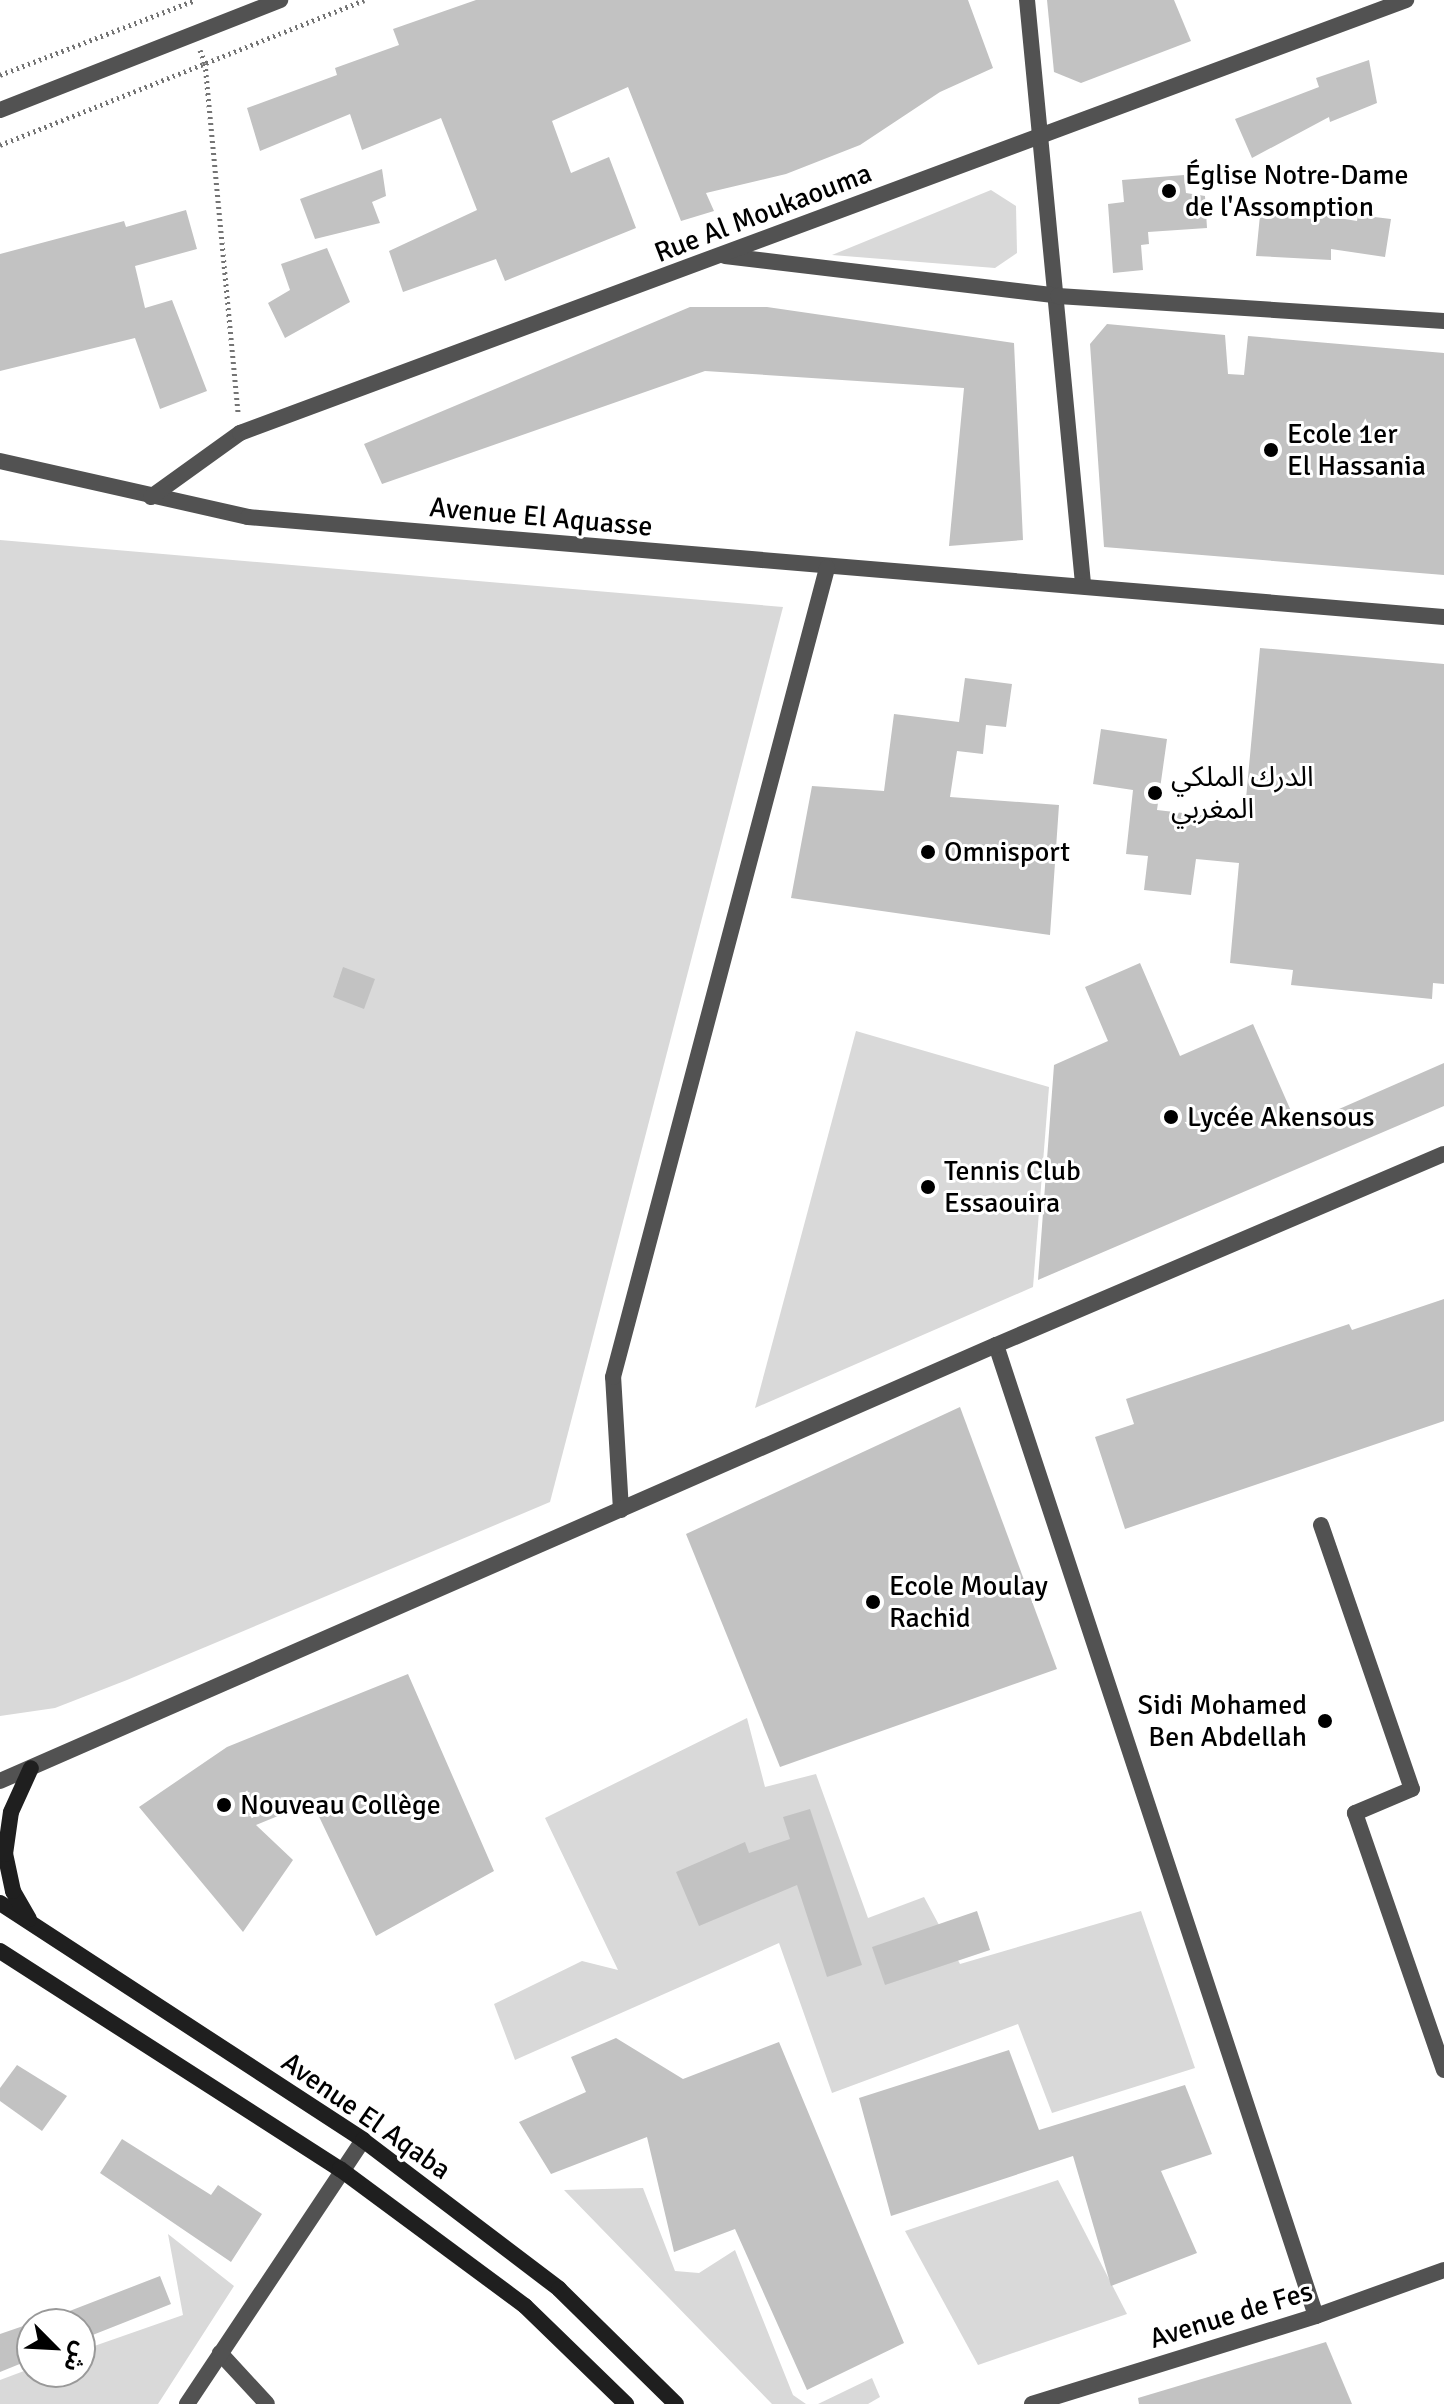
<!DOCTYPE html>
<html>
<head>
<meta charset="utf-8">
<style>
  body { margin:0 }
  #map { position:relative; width:1444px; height:2404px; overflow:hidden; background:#fff; font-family:Signika,"Noto Sans Arabic",sans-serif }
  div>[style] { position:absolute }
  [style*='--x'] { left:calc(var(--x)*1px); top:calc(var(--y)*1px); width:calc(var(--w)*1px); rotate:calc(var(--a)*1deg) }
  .green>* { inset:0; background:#d9d9d9 }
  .building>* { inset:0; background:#c2c2c2 }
  .path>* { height:5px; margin-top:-2.5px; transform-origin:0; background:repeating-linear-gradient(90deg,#747474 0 2px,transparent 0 6px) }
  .service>* { height:16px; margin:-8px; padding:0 8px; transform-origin:8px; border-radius:8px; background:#525252 }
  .minor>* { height:16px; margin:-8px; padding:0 8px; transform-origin:8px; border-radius:8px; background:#525252 }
  .tertiary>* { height:16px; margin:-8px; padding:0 8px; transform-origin:8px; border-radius:8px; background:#525252 }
  .secondary>* { height:16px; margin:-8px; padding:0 8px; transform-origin:8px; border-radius:8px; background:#1f1f1f }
  .dots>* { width:22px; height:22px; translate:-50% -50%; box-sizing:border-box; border:4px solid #fff; border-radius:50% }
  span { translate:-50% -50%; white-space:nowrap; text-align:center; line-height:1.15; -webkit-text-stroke:6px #fff; paint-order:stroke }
  .poi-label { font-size:28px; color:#000 }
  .left { translate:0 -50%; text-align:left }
  .right { translate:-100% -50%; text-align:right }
  .street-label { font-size:28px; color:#000 }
  .north { position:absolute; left:16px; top:2308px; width:80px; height:80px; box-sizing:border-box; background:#fff; border:2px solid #999; border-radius:50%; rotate:114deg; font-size:22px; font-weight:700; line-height:32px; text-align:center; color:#000 }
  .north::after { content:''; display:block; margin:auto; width:28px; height:36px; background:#000; clip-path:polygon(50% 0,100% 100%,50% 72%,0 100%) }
</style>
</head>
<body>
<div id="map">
  <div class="green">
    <div style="clip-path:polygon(991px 190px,1016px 206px,1017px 253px,995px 268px,832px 255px)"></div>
    <div style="clip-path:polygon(0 540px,783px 607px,550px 1502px,127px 1680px,55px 1708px,0 1716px)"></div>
    <div style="clip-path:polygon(856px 1031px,1049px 1087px,1033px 1287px,755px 1408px)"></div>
    <div style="clip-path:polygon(747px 1718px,765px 1787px,816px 1774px,868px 1918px,924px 1897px,960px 1964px,1141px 1911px,1195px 2068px,1052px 2113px,1018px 2024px,832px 2093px,779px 1943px,515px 2060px,494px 2004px,582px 1961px,618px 1970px,545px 1818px)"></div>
    <div style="clip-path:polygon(1058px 2180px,1127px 2314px,978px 2365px,905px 2231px)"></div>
    <div style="clip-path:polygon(643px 2188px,675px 2271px,699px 2273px,735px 2250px,793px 2395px,806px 2404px,772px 2404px,564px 2190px)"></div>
    <div style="clip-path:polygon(168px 2234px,234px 2286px,158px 2404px,0 2404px,0 2380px,32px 2368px,32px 2372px,80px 2372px,80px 2351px,183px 2315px)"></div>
    <div style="clip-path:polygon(872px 2378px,880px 2397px,868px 2404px,818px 2404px)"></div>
  </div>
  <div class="building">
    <div style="clip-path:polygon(476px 0,968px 0,993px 68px,940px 92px,860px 145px,786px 174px,706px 193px,714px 211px,681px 221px,628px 87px,552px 121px,571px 173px,609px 157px,636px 228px,505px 281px,496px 259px,403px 292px,389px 251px,477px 210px,441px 118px,362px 150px,350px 114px,260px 151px,247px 108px,337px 75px,335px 68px,399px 45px,393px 29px)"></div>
    <div style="clip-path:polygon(1047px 0,1174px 0,1191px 41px,1081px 83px,1054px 72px)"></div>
    <div style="clip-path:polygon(1369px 60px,1377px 103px,1330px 122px,1329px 117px,1252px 158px,1235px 119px,1319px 87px,1316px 78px)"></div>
    <div style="clip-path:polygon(382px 169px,386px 196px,372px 202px,380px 223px,315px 239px,300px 199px)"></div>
    <div style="clip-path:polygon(1184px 175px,1186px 193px,1205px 196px,1207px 228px,1148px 232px,1149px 244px,1141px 245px,1143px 270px,1113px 273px,1108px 204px,1124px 202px,1122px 180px)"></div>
    <div style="clip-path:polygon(1261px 205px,1357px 221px,1358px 215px,1391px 219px,1385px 257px,1331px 249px,1331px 260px,1256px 256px)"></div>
    <div style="clip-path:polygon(186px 210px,197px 249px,135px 266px,145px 308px,172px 300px,207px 391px,160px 409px,135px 338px,0 371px,0 254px,124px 221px,126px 227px)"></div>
    <div style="clip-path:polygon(327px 248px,350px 302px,285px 338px,268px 303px,290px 290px,281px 264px)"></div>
    <div style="clip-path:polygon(690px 307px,767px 307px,1014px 343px,1023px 540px,949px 546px,964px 388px,705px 371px,382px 484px,364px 444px)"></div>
    <div style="clip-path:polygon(1107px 324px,1225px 335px,1228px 374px,1244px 375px,1248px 336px,1444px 353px,1444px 575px,1104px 547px,1090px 344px)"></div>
    <div style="clip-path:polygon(1260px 648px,1444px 664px,1444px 984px,1433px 983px,1432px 999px,1291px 985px,1293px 970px,1230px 963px,1239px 863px,1196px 859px,1191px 895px,1144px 890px,1148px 856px,1126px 854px,1133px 790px,1093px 784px,1101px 729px,1167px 739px,1157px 810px,1244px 820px)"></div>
    <div style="clip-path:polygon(965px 678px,1012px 684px,1006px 727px,986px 725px,983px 754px,957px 751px,950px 797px,1059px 805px,1050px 935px,791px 898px,812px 786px,884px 791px,894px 714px,959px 722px)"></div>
    <div style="clip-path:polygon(1140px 963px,1180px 1056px,1253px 1024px,1298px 1127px,1444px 1063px,1444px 1106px,1038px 1280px,1054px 1065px,1108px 1041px,1085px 987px)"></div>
    <div style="clip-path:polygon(343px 967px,375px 979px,364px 1009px,333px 997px)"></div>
    <div style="clip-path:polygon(1444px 1299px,1444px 1421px,1125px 1529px,1095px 1437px,1134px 1424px,1126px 1399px,1349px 1324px,1352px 1330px)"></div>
    <div style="clip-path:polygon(960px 1407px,1057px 1669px,780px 1767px,686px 1534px)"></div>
    <div style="clip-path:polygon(408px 1674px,494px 1871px,376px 1936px,312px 1802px,256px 1825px,293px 1860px,243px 1932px,139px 1807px,227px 1747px)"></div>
    <div style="clip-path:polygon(810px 1809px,862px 1965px,827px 1977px,797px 1885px,699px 1926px,676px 1872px,745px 1842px,749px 1853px,790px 1839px,783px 1817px)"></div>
    <div style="clip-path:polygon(977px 1911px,990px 1950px,885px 1985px,872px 1947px)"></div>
    <div style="clip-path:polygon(616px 2038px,683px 2079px,779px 2042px,904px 2343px,807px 2390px,735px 2229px,674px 2252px,647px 2137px,551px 2174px,519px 2122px,586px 2092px,571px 2057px)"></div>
    <div style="clip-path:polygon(1009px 2050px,1039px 2130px,1185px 2085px,1212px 2154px,1161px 2171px,1197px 2253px,1111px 2286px,1073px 2156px,891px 2216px,859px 2098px)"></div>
    <div style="clip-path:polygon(17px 2065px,67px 2096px,42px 2131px,0 2101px,0 2088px)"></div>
    <div style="clip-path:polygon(122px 2139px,211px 2195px,218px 2185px,262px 2214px,231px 2262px,100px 2173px)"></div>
    <div style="clip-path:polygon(160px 2276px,171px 2304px,80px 2340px,80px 2324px,36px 2324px)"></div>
    <div style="clip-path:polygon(32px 2323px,32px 2359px,0 2372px,0 2334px)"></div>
    <div style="clip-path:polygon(1326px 2342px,1352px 2404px,1139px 2404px,1138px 2398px)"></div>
  </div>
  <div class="path">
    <div style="--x:200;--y:50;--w:14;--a:69"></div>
    <div style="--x:205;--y:63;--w:353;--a:84.6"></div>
    <div style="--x:0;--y:75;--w:209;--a:-21"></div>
    <div style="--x:0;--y:145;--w:392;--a:-21.7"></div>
  </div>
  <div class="service">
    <div style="--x:1321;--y:1525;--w:279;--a:71"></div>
    <div style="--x:1412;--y:1789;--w:62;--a:157.2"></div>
    <div style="--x:1355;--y:1813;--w:272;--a:70.9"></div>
  </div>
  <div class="minor">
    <div style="--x:1027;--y:0;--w:587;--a:84.52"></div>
    <div style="--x:725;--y:256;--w:335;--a:6.8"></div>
    <div style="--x:1058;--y:296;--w:387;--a:3.7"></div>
    <div style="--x:0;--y:461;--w:254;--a:12.7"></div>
    <div style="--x:248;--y:517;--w:1200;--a:4.78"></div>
    <div style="--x:151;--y:497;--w:110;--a:-35.7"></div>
    <div style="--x:240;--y:433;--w:1244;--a:-20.37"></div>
    <div style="--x:996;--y:1345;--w:1022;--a:71.76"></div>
    <div style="--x:621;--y:1510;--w:133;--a:-93.4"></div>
    <div style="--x:613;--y:1377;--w:837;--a:-75.18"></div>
    <div style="--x:0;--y:1781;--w:1087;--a:-23.64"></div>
    <div style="--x:996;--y:1345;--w:487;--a:-23.1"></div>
    <div style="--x:220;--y:2353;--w:69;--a:47.3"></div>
    <div style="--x:187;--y:2404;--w:317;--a:-56.3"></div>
  </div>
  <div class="tertiary">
    <div style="--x:0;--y:110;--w:301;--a:-21.4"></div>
    <div style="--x:1032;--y:2404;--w:297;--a:-17.2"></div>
    <div style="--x:1316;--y:2316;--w:136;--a:-19.8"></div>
  </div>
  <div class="secondary">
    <div style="--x:0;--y:1903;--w:434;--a:33.1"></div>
    <div style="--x:363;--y:2140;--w:246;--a:37.2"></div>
    <div style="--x:559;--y:2289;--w:164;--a:44.5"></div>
    <div style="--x:29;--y:1919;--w:32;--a:-120"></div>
    <div style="--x:13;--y:1891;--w:38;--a:-102"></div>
    <div style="--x:5;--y:1854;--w:42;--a:-81.9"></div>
    <div style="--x:11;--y:1812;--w:48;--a:-65.6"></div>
    <div style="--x:0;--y:1951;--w:404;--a:32.7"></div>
    <div style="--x:340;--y:2169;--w:230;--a:36.5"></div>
    <div style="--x:525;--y:2306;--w:141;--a:44.1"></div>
  </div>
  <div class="dots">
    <div style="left:1169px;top:191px;background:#000"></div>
    <div style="left:1271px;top:450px;background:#000"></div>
    <div style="left:1155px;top:793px;background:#000"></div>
    <div style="left:928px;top:852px;background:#000"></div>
    <div style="left:1171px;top:1117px;background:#000"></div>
    <div style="left:928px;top:1187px;background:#000"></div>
    <div style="left:873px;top:1602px;background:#000"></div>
    <div style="left:1325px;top:1721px;background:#000"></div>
    <div style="left:224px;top:1805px;background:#000"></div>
  </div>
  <div class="poi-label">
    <span class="left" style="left:1185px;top:191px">Église Notre-Dame<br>de l'Assomption</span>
    <span class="left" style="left:1287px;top:450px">Ecole 1er<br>El Hassania</span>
    <span class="left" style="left:1171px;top:793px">الدرك الملكي<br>المغربي</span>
    <span class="left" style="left:944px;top:852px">Omnisport</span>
    <span class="left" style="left:1187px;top:1117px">Lycée Akensous</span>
    <span class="left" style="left:944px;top:1187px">Tennis Club<br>Essaouira</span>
    <span class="left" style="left:889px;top:1602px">Ecole Moulay<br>Rachid</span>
    <span class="right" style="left:1307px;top:1721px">Sidi Mohamed<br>Ben Abdellah</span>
    <span class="left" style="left:240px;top:1805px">Nouveau Collège</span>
  </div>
  <div class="street-label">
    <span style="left:763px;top:213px;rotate:-21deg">Rue Al Moukaouma</span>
    <span style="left:541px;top:517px;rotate:5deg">Avenue El Aquasse</span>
    <span style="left:366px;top:2116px;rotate:35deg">Avenue El Aqaba</span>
    <span style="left:1231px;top:2315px;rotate:-17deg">Avenue de Fes</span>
  </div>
  <div class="north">ش</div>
</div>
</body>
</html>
